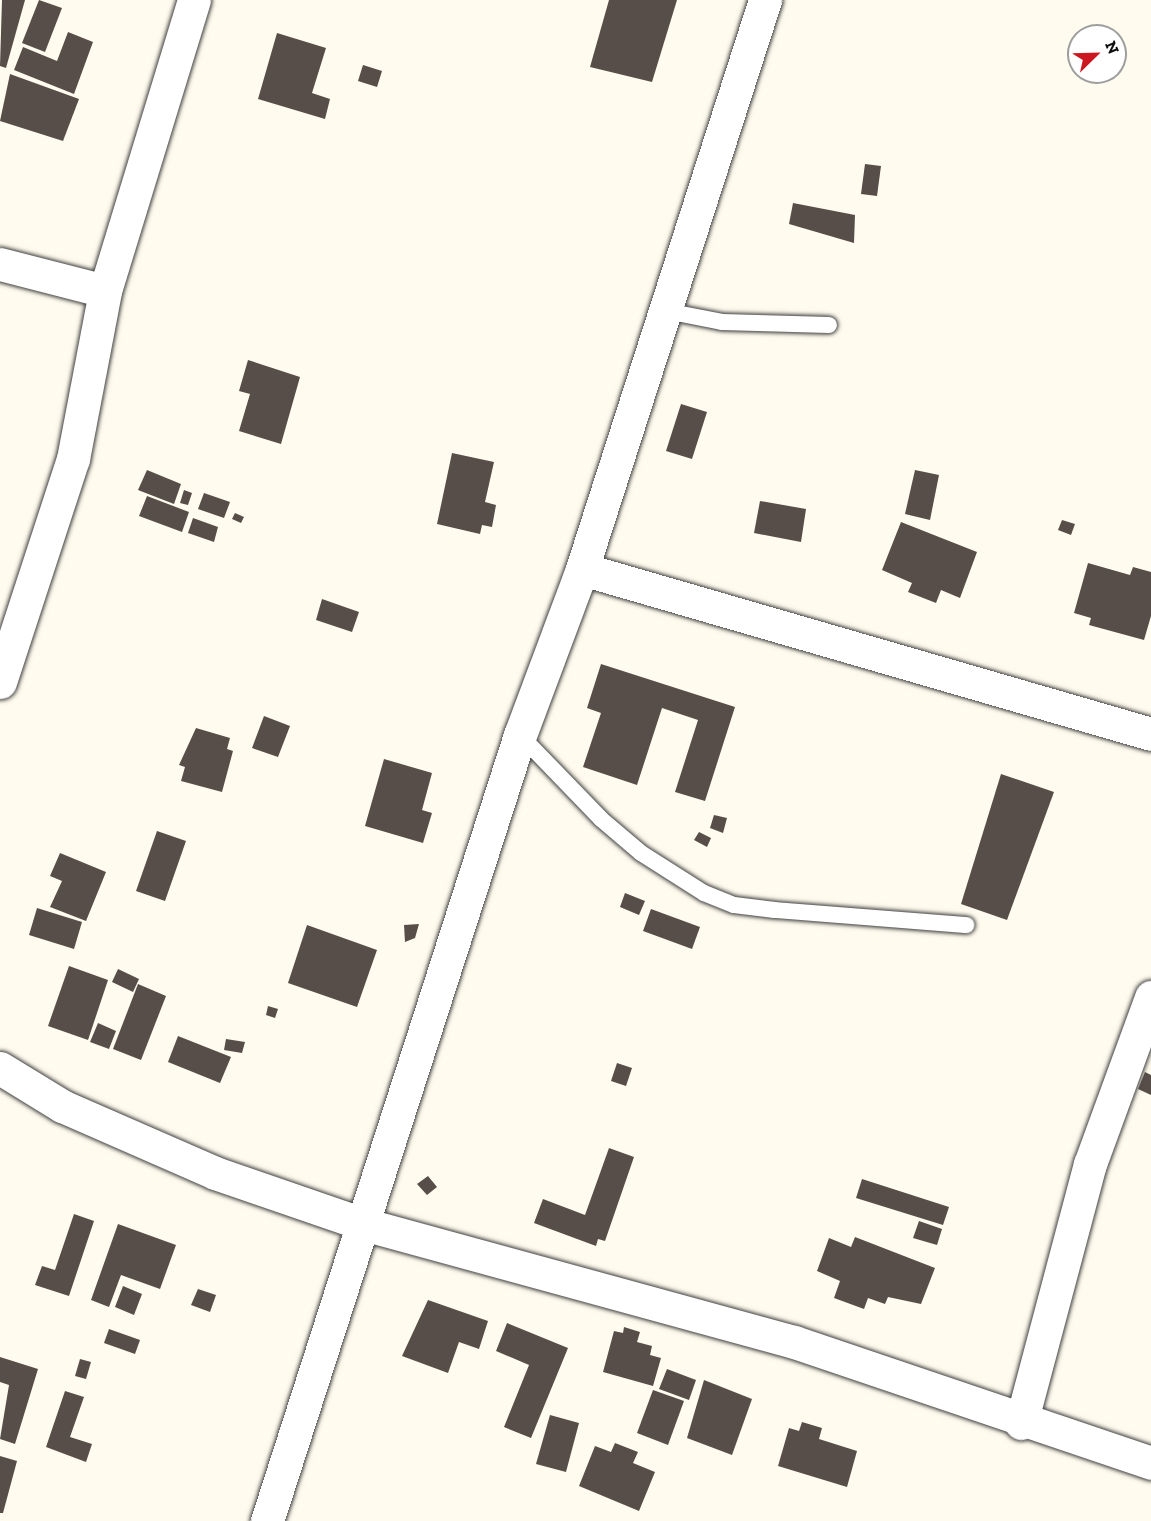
<!DOCTYPE html>
<html>
<head>
<meta charset="utf-8">
<style>
  body { margin:0 }
  #map { position:relative; width:1151px; height:1521px; overflow:hidden; background:#fffbee; font-family:"Zilla Slab",serif }
  div>[style] { position:absolute }
  [style*='--x'] { left:calc(var(--x)*1px); top:calc(var(--y)*1px); width:calc(var(--w)*1px); rotate:calc(var(--a)*1deg) }
  .building>* { inset:0; background:#574e49 }
  .roads { filter:drop-shadow(0 0 2px #404040) drop-shadow(0 0 2px #404040) }
  .lane>* { height:16px; margin:-8px; padding:0 8px; transform-origin:8px; border-radius:8px; background:#fff }
  .street>* { height:33px; margin:-16.5px; padding:0 16.5px; transform-origin:16.5px; border-radius:16.5px; background:#fff }
  span { translate:-50% -50%; white-space:nowrap; text-align:center; line-height:1.15; -webkit-text-stroke:6px #fff; paint-order:stroke }
  .north { position:absolute; left:1067px; top:24px; width:60px; height:60px; box-sizing:border-box; background:#fff; border:2px solid #9e9e9e; border-radius:50%; rotate:67deg; font-size:16px; font-weight:700; line-height:24px; text-align:center; color:#0d0d0d }
  .north::after { content:''; display:block; margin:auto; width:21px; height:27px; background:#cc1721; clip-path:polygon(50% 0,100% 100%,50% 72%,0 100%) }
</style>
</head>
<body>
<div id="map">
  <div class="building">
    <div style="clip-path:polygon(2px 0,25px 0,6px 68px,0 66px)"></div>
    <div style="clip-path:polygon(39px 0,62px 8px,45px 52px,22px 43px)"></div>
    <div style="clip-path:polygon(609px 0,677px 0,652px 82px,590px 67px)"></div>
    <div style="clip-path:polygon(68px 32px,93px 42px,74px 94px,14px 70px,23px 47px,57px 61px)"></div>
    <div style="clip-path:polygon(277px 33px,326px 48px,312px 93px,330px 99px,325px 119px,258px 99px)"></div>
    <div style="clip-path:polygon(363px 65px,382px 71px,377px 87px,358px 81px)"></div>
    <div style="clip-path:polygon(10px 74px,79px 99px,63px 141px,0 121px)"></div>
    <div style="clip-path:polygon(865px 164px,881px 166px,877px 196px,861px 194px)"></div>
    <div style="clip-path:polygon(793px 203px,855px 215px,854px 243px,789px 224px)"></div>
    <div style="clip-path:polygon(248px 360px,300px 377px,281px 444px,239px 431px,250px 394px,239px 391px)"></div>
    <div style="clip-path:polygon(681px 404px,707px 412px,692px 459px,666px 451px)"></div>
    <div style="clip-path:polygon(452px 453px,494px 462px,485px 502px,496px 505px,492px 527px,482px 525px,480px 534px,437px 524px)"></div>
    <div style="clip-path:polygon(147px 470px,181px 484px,174px 504px,138px 490px)"></div>
    <div style="clip-path:polygon(915px 470px,939px 475px,930px 520px,905px 514px)"></div>
    <div style="clip-path:polygon(184px 490px,192px 493px,188px 505px,180px 503px)"></div>
    <div style="clip-path:polygon(204px 493px,230px 502px,224px 518px,198px 509px)"></div>
    <div style="clip-path:polygon(147px 496px,189px 512px,182px 532px,139px 516px)"></div>
    <div style="clip-path:polygon(760px 501px,806px 509px,801px 542px,754px 533px)"></div>
    <div style="clip-path:polygon(235px 513px,244px 517px,241px 523px,232px 519px)"></div>
    <div style="clip-path:polygon(193px 518px,218px 527px,214px 542px,188px 533px)"></div>
    <div style="clip-path:polygon(1062px 520px,1075px 524px,1071px 535px,1058px 530px)"></div>
    <div style="clip-path:polygon(901px 522px,977px 552px,960px 598px,941px 590px,936px 603px,908px 592px,912px 583px,882px 570px)"></div>
    <div style="clip-path:polygon(1088px 563px,1130px 575px,1133px 567px,1151px 572px,1151px 616px,1144px 640px,1089px 625px,1091px 618px,1074px 613px)"></div>
    <div style="clip-path:polygon(322px 599px,359px 612px,352px 632px,316px 620px)"></div>
    <div style="clip-path:polygon(601px 664px,735px 707px,705px 801px,675px 792px,698px 720px,662px 708px,637px 785px,583px 767px,601px 713px,587px 708px)"></div>
    <div style="clip-path:polygon(264px 716px,290px 726px,278px 757px,252px 748px)"></div>
    <div style="clip-path:polygon(196px 728px,230px 738px,227px 749px,233px 751px,222px 792px,181px 781px,185px 767px,179px 765px)"></div>
    <div style="clip-path:polygon(384px 759px,432px 773px,422px 810px,432px 813px,423px 843px,365px 826px)"></div>
    <div style="clip-path:polygon(1001px 774px,1054px 792px,1007px 920px,961px 904px)"></div>
    <div style="clip-path:polygon(714px 815px,727px 818px,723px 833px,710px 828px)"></div>
    <div style="clip-path:polygon(157px 831px,186px 841px,165px 901px,136px 891px)"></div>
    <div style="clip-path:polygon(699px 832px,711px 838px,707px 847px,694px 840px)"></div>
    <div style="clip-path:polygon(60px 853px,106px 872px,86px 921px,50px 907px,62px 881px,50px 876px)"></div>
    <div style="clip-path:polygon(625px 893px,645px 901px,639px 915px,620px 907px)"></div>
    <div style="clip-path:polygon(37px 908px,82px 922px,74px 949px,29px 935px)"></div>
    <div style="clip-path:polygon(651px 909px,700px 927px,692px 949px,643px 931px)"></div>
    <div style="clip-path:polygon(419px 924px,415px 938px,405px 942px,404px 925px)"></div>
    <div style="clip-path:polygon(307px 925px,377px 950px,357px 1007px,288px 983px)"></div>
    <div style="clip-path:polygon(69px 966px,108px 980px,88px 1040px,48px 1026px)"></div>
    <div style="clip-path:polygon(118px 969px,139px 979px,133px 992px,112px 982px)"></div>
    <div style="clip-path:polygon(138px 984px,166px 996px,141px 1060px,113px 1049px)"></div>
    <div style="clip-path:polygon(268px 1006px,278px 1009px,275px 1018px,266px 1015px)"></div>
    <div style="clip-path:polygon(98px 1023px,116px 1031px,109px 1049px,90px 1042px)"></div>
    <div style="clip-path:polygon(178px 1036px,231px 1057px,220px 1083px,168px 1062px)"></div>
    <div style="clip-path:polygon(226px 1039px,245px 1042px,242px 1053px,224px 1050px)"></div>
    <div style="clip-path:polygon(617px 1063px,632px 1068px,626px 1086px,611px 1081px)"></div>
    <div style="clip-path:polygon(1145px 1072px,1151px 1075px,1151px 1095px,1138px 1089px)"></div>
    <div style="clip-path:polygon(609px 1148px,634px 1157px,605px 1241px,598px 1239px,596px 1246px,534px 1223px,543px 1199px,585px 1215px)"></div>
    <div style="clip-path:polygon(428px 1176px,437px 1187px,427px 1195px,417px 1184px)"></div>
    <div style="clip-path:polygon(862px 1179px,949px 1207px,943px 1225px,856px 1198px)"></div>
    <div style="clip-path:polygon(74px 1214px,94px 1221px,69px 1296px,35px 1285px,42px 1266px,55px 1270px)"></div>
    <div style="clip-path:polygon(919px 1221px,942px 1229px,937px 1245px,913px 1238px)"></div>
    <div style="clip-path:polygon(118px 1224px,176px 1245px,160px 1289px,121px 1275px,109px 1307px,91px 1300px)"></div>
    <div style="clip-path:polygon(855px 1237px,935px 1268px,921px 1304px,888px 1297px,885px 1304px,868px 1298px,864px 1309px,834px 1298px,840px 1281px,817px 1271px,829px 1238px,851px 1247px)"></div>
    <div style="clip-path:polygon(123px 1286px,142px 1294px,134px 1315px,115px 1307px)"></div>
    <div style="clip-path:polygon(198px 1289px,216px 1295px,210px 1312px,191px 1305px)"></div>
    <div style="clip-path:polygon(428px 1300px,488px 1321px,479px 1349px,459px 1342px,448px 1373px,402px 1356px)"></div>
    <div style="clip-path:polygon(507px 1323px,568px 1348px,531px 1438px,504px 1427px,529px 1365px,496px 1351px)"></div>
    <div style="clip-path:polygon(624px 1327px,640px 1332px,637px 1342px,652px 1346px,650px 1355px,661px 1358px,653px 1386px,603px 1372px,614px 1331px,623px 1333px)"></div>
    <div style="clip-path:polygon(109px 1329px,140px 1340px,135px 1354px,104px 1343px)"></div>
    <div style="clip-path:polygon(0 1357px,38px 1369px,15px 1444px,0 1439px,9px 1385px,0 1382px)"></div>
    <div style="clip-path:polygon(80px 1359px,91px 1362px,86px 1379px,75px 1376px)"></div>
    <div style="clip-path:polygon(667px 1369px,696px 1380px,689px 1400px,659px 1389px)"></div>
    <div style="clip-path:polygon(704px 1380px,752px 1399px,732px 1455px,687px 1438px)"></div>
    <div style="clip-path:polygon(653px 1390px,684px 1401px,668px 1445px,637px 1433px)"></div>
    <div style="clip-path:polygon(65px 1391px,84px 1397px,70px 1437px,92px 1444px,86px 1462px,46px 1447px)"></div>
    <div style="clip-path:polygon(550px 1415px,579px 1423px,566px 1472px,536px 1464px)"></div>
    <div style="clip-path:polygon(802px 1422px,822px 1428px,819px 1439px,857px 1451px,847px 1487px,778px 1466px,789px 1428px,799px 1431px)"></div>
    <div style="clip-path:polygon(615px 1443px,638px 1452px,633px 1463px,655px 1472px,639px 1511px,579px 1486px,595px 1446px,611px 1452px)"></div>
    <div style="clip-path:polygon(0 1456px,17px 1461px,3px 1513px,0 1513px)"></div>
  </div>
  <div class="roads">
    <div class="lane">
      <div style="--x:661;--y:310;--w:62;--a:11.1"></div>
      <div style="--x:722;--y:322;--w:107;--a:1.6"></div>
      <div style="--x:520;--y:735;--w:117;--a:46"></div>
      <div style="--x:601;--y:819;--w:52;--a:40.4"></div>
      <div style="--x:641;--y:853;--w:75;--a:32.4"></div>
      <div style="--x:704;--y:893;--w:32;--a:22"></div>
      <div style="--x:734;--y:905;--w:41;--a:7"></div>
      <div style="--x:775;--y:910;--w:192;--a:4.5"></div>
    </div>
    <div class="street">
      <div style="--x:0;--y:264;--w:108;--a:14.4"></div>
      <div style="--x:582;--y:569;--w:592;--a:16.17"></div>
      <div style="--x:0;--y:682;--w:235;--a:-71.9"></div>
      <div style="--x:73;--y:459;--w:171;--a:-79.2"></div>
      <div style="--x:105;--y:291;--w:304;--a:-73"></div>
      <div style="--x:0;--y:1068;--w:73;--a:31.5"></div>
      <div style="--x:62;--y:1106;--w:167;--a:23.6"></div>
      <div style="--x:215;--y:1173;--w:157;--a:19"></div>
      <div style="--x:363;--y:1224;--w:447;--a:15.3"></div>
      <div style="--x:794;--y:1342;--w:377;--a:18.7"></div>
      <div style="--x:1021;--y:1423;--w:268;--a:-75.1"></div>
      <div style="--x:1090;--y:1164;--w:178;--a:-69.9"></div>
      <div style="--x:267;--y:1521;--w:826;--a:-72.16"></div>
      <div style="--x:520;--y:735;--w:177;--a:-69.5"></div>
      <div style="--x:582;--y:569;--w:598;--a:-72.17"></div>
    </div>
  </div>
  <div class="north">N</div>
</div>
</body>
</html>
